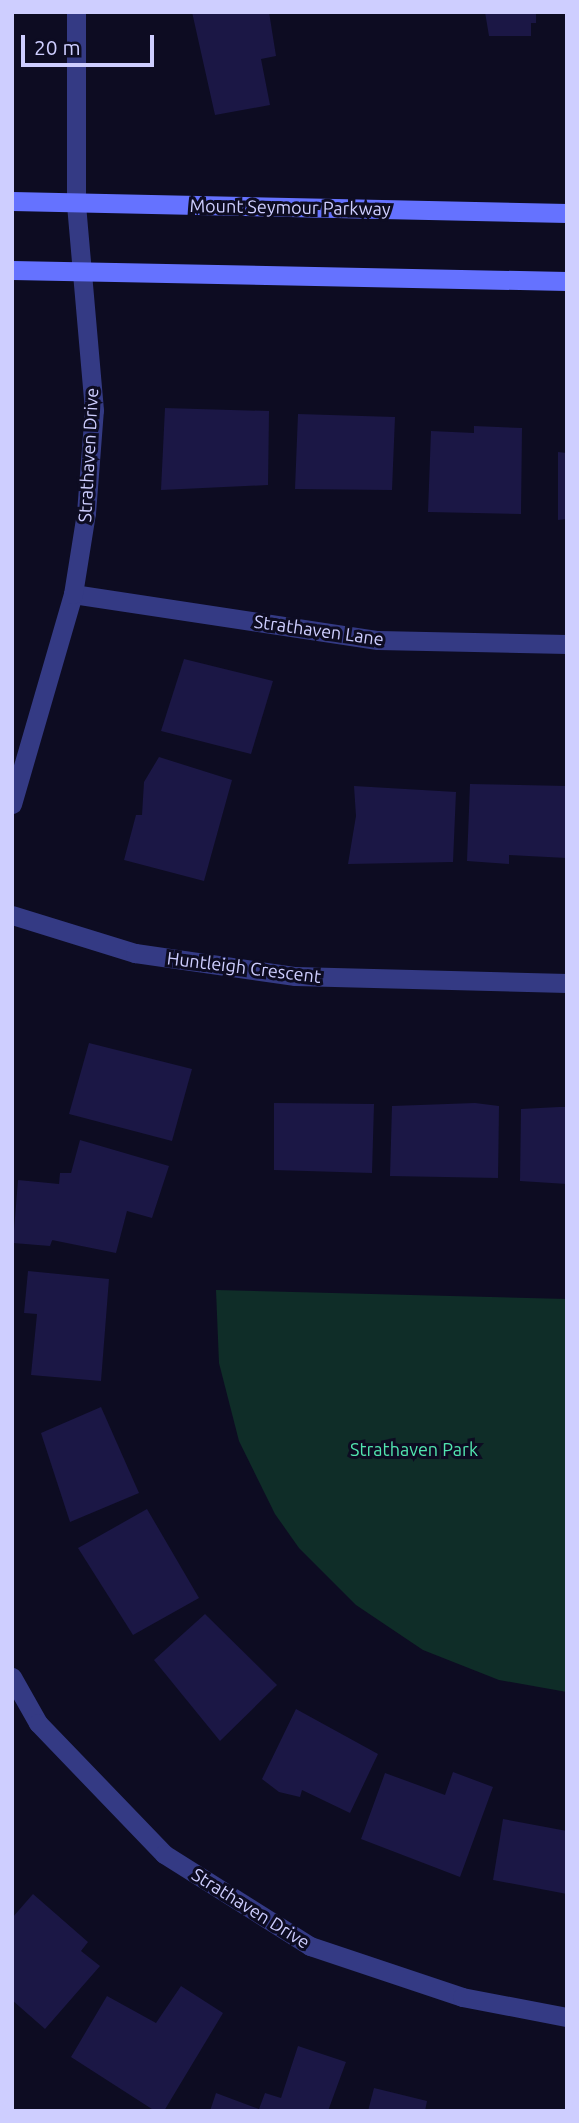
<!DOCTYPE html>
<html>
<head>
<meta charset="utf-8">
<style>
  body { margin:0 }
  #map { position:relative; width:579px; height:2123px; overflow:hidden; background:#0d0c22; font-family:Ubuntu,sans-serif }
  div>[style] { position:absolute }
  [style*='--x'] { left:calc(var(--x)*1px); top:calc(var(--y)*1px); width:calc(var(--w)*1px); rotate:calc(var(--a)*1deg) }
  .green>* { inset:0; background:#0f2d28 }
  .building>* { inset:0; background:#1b1745 }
  .minor>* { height:19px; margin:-9.5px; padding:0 9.5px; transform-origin:9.5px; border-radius:9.5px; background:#343a84 }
  .secondary>* { height:19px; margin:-9.5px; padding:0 9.5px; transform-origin:9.5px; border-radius:9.5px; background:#6572ff }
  span { translate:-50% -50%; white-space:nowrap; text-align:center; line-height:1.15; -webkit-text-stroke:6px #0d0c22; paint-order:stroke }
  .street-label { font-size:18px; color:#ceceff }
  .park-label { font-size:18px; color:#52e6b0 }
  .frame { position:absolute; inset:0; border:14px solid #ceceff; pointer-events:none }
  .scale { position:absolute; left:21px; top:35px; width:133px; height:32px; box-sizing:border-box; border:4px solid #ceceff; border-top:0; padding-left:9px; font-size:21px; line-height:24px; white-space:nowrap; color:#ceceff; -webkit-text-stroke:5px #0d0c22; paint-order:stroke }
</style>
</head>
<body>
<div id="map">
  <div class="green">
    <div style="clip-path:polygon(216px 1290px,567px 1299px,567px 1692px,499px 1680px,423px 1650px,356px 1605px,299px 1548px,275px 1514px,239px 1441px,219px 1363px)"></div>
  </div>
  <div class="building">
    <div style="clip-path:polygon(192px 12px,269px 12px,276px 56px,261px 59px,270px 105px,215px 115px)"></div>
    <div style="clip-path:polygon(485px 12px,536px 12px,536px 23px,531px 23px,531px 36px,489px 36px)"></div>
    <div style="clip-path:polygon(165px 408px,269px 411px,268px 485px,161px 490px)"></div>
    <div style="clip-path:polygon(298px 414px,395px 417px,392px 490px,295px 489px)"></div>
    <div style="clip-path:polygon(474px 426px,522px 428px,521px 514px,428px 512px,431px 431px,474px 433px)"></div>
    <div style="clip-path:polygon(558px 452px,567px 453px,567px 519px,558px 520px)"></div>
    <div style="clip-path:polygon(184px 659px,273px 681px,251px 754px,161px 731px)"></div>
    <div style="clip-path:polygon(159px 757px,232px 780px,204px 881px,124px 860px,136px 815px,142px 815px,144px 782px)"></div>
    <div style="clip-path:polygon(470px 784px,567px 786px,567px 858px,509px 855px,509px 864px,467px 861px)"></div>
    <div style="clip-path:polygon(354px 786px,456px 792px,453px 862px,348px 864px,356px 816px)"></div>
    <div style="clip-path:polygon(89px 1043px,192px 1069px,172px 1141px,69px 1114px)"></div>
    <div style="clip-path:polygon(274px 1103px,374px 1104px,372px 1173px,274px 1170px)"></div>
    <div style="clip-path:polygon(475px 1103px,499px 1106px,498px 1178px,390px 1176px,392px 1106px)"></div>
    <div style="clip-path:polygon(559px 1107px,567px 1107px,567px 1184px,520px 1181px,521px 1109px)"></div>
    <div style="clip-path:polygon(80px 1140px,169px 1166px,152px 1218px,127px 1211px,116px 1253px,52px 1240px,54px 1235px,50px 1246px,13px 1243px,18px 1180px,59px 1184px,60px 1173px,71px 1173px)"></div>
    <div style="clip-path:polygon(28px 1271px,109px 1279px,101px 1381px,31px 1375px,37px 1314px,24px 1313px)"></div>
    <div style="clip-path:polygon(101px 1407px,139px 1493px,70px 1522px,41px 1433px)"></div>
    <div style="clip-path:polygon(147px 1509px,199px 1598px,133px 1635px,78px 1548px)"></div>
    <div style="clip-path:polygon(205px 1614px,277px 1685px,220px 1741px,154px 1660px)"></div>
    <div style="clip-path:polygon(296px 1709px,378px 1754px,350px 1813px,302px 1790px,300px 1797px,279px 1792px,262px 1779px)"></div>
    <div style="clip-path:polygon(453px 1772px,493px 1787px,460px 1877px,361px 1839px,385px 1773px,445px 1795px)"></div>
    <div style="clip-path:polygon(503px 1819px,567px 1831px,567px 1894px,493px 1880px)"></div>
    <div style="clip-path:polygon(33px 1894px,88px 1942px,81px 1951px,100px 1966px,45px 2029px,12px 2000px,12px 1918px)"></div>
    <div style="clip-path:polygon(181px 1986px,223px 2013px,164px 2111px,155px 2111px,71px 2057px,107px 1996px,156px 2023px)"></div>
    <div style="clip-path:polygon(298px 2046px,346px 2062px,328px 2111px,210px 2111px,216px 2093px,259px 2109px,265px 2093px,281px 2098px)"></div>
    <div style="clip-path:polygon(374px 2088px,427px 2101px,425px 2111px,368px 2111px)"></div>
  </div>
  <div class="minor">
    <div style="--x:73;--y:594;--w:308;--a:8.6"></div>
    <div style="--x:378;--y:640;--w:189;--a:1.2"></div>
    <div style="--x:12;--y:804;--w:219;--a:-73.8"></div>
    <div style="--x:73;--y:594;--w:82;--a:-80.9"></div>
    <div style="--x:86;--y:513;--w:103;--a:-85.6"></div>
    <div style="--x:94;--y:410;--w:208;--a:-95"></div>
    <div style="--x:76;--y:203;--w:191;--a:-90"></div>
    <div style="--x:12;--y:915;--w:129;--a:17.2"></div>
    <div style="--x:135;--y:953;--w:162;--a:8.2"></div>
    <div style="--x:295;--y:976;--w:272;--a:1.5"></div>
    <div style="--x:12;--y:1677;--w:53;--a:60.5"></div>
    <div style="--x:38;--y:1723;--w:182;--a:46.1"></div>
    <div style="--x:164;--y:1854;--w:173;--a:32.2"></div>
    <div style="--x:310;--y:1946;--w:160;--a:18.5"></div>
    <div style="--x:462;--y:1997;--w:107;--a:10.8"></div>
  </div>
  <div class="secondary">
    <div style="--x:12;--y:201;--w:555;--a:1.24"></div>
    <div style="--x:12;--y:270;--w:555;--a:1.14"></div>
  </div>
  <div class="street-label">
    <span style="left:290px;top:207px;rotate:1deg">Mount Seymour Parkway</span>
    <span style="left:88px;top:455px;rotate:-87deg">Strathaven Drive</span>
    <span style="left:319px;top:630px;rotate:8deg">Strathaven Lane</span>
    <span style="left:244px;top:967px;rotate:7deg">Huntleigh Crescent</span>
    <span style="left:251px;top:1908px;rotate:32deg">Strathaven Drive</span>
  </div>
  <div class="park-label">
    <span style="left:414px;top:1449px">Strathaven Park</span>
  </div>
  <div class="frame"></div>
  <div class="scale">20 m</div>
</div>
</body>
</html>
